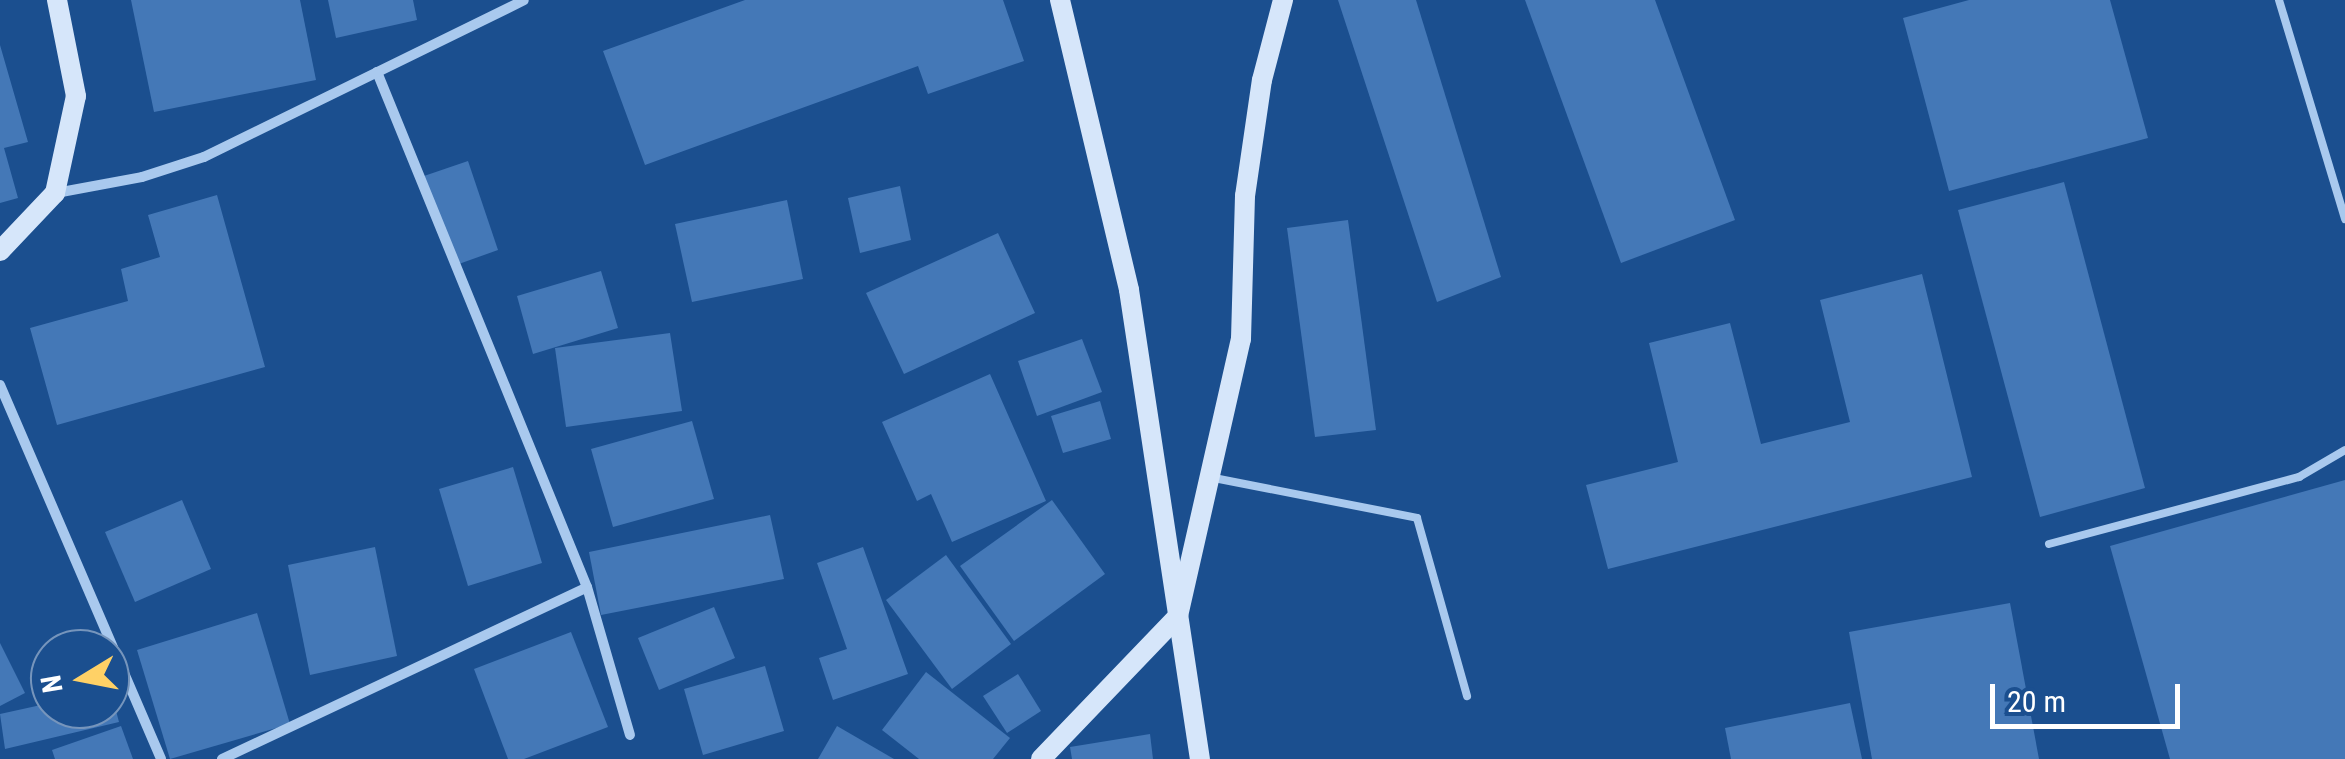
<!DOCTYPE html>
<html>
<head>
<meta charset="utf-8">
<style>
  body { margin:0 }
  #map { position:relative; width:2345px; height:759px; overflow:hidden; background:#1b4f8f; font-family:"Roboto Condensed",sans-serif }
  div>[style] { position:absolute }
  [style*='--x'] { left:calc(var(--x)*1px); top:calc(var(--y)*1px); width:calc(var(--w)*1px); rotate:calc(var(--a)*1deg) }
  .building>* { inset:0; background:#4478b7 }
  .lane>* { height:8px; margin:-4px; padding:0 4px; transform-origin:4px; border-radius:4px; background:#a9c9ee }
  .street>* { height:10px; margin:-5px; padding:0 5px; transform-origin:5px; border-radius:5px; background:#a9c9ee }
  .secondary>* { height:20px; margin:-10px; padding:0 10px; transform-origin:10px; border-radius:10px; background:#d6e6fa }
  span { translate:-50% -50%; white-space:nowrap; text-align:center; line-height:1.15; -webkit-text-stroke:9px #1b4f8f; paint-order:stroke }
  .north { position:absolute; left:30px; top:629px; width:100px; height:100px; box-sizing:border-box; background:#1b4f8f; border:2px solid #7695bc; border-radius:50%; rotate:260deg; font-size:28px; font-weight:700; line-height:40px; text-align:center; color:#fff }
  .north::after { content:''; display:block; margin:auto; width:35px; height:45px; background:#ffd166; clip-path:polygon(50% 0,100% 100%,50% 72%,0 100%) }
  .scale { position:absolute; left:1990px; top:684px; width:190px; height:45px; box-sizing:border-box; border:5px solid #fff; border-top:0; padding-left:12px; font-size:30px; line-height:35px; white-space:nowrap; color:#fff; -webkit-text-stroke:8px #1b4f8f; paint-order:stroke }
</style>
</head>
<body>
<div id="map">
  <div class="building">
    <div style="clip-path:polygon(131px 0,300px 0,316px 80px,154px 112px)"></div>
    <div style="clip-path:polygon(328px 0,413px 0,417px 20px,336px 38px)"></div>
    <div style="clip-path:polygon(745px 0,1003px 0,1024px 61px,928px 94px,918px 66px,645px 165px,603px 51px)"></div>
    <div style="clip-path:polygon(1338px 0,1416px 0,1501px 277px,1437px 302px)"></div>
    <div style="clip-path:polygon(1525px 0,1655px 0,1735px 220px,1621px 263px)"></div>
    <div style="clip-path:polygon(1969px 0,2110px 0,2148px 138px,1949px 191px,1903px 18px)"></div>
    <div style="clip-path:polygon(0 45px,28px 142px,4px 148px,18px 198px,0 203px)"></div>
    <div style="clip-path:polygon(468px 161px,498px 250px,456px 265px,424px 176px)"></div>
    <div style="clip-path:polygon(2064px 182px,2145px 488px,2040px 517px,1958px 210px)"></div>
    <div style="clip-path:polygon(900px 186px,911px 240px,860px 253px,848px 198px)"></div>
    <div style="clip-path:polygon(217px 195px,265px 367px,57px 425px,30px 328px,128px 301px,121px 269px,160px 257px,148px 215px)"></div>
    <div style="clip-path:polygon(787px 200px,803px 279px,692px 302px,675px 224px)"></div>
    <div style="clip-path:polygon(1348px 220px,1376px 430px,1315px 437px,1287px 228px)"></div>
    <div style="clip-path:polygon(998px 233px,1035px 313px,904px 374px,866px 293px)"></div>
    <div style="clip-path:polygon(601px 271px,618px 328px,533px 354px,517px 296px)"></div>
    <div style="clip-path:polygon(1922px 274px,1972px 477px,1608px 569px,1586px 485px,1678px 462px,1649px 343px,1730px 323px,1761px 444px,1850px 422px,1820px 300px)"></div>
    <div style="clip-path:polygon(670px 333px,682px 411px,566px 427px,555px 348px)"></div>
    <div style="clip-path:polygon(1082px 339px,1102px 392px,1037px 416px,1018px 361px)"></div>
    <div style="clip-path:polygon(990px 374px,1046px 501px,952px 542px,931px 494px,917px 501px,882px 422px)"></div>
    <div style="clip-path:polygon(1100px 401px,1111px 439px,1063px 453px,1051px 416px)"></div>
    <div style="clip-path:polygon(692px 421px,714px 499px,613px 527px,591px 449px)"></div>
    <div style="clip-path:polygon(513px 467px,542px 563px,468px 586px,439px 489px)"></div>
    <div style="clip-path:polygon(2345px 480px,2345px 759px,2170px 759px,2110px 546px)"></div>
    <div style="clip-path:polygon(182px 500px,211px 569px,135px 602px,105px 532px)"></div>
    <div style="clip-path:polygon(1052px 500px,1105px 574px,1014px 641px,960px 566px)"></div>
    <div style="clip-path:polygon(770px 515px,784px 579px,601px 615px,589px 552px)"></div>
    <div style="clip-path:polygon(375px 547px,397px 656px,310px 675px,288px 565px)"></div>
    <div style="clip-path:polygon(863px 547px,908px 674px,833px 700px,819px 658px,847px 649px,817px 563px)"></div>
    <div style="clip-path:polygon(946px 555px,1011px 644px,952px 689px,886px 600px)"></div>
    <div style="clip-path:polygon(2010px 603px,2039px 759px,1872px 759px,1849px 632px)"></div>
    <div style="clip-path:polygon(714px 607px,735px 658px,659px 690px,638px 638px)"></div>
    <div style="clip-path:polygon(257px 613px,290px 724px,170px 759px,137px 650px)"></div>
    <div style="clip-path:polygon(571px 632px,608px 727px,524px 759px,508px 759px,474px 669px)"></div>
    <div style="clip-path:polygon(0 643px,25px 693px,0 706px)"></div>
    <div style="clip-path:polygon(765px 666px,784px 731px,703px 755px,684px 689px)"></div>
    <div style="clip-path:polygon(926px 672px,1010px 738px,993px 759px,919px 759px,882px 730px)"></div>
    <div style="clip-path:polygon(1018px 674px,1041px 711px,1007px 733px,983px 696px)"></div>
    <div style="clip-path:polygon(111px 692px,119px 722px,5px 749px,0 714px,50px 703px,50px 709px,110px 709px)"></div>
    <div style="clip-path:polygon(1850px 703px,1862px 759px,1731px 759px,1725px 728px)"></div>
    <div style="clip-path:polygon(121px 726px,133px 759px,55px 759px,52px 750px)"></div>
    <div style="clip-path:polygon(837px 726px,894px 759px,818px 759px)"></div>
    <div style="clip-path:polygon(1150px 734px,1153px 759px,1072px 759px,1070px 747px)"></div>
  </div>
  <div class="lane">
    <div style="--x:2279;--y:0;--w:229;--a:73.2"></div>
    <div style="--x:1214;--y:478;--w:207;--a:11.1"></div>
    <div style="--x:1417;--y:518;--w:185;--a:74.3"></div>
    <div style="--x:2049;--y:544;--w:259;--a:-15"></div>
    <div style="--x:2299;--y:477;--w:53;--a:-30.4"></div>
  </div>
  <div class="street">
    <div style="--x:377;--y:72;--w:556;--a:67.82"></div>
    <div style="--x:587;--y:587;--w:154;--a:73.8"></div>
    <div style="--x:56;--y:193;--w:87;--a:-10.5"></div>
    <div style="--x:142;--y:177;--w:65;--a:-17.9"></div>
    <div style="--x:204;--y:157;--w:356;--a:-26.1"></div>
    <div style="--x:0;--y:385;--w:407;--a:66.7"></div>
    <div style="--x:222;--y:759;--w:403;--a:-25.2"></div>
  </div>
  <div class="secondary">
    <div style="--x:1060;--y:0;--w:298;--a:76.6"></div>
    <div style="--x:1129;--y:290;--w:474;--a:81.4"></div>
    <div style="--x:0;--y:251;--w:80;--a:-46.5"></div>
    <div style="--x:55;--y:193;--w:99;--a:-77.8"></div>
    <div style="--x:76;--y:96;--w:98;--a:-101.2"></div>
    <div style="--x:1041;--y:759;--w:198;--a:-46.2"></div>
    <div style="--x:1178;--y:616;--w:284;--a:-77.2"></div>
    <div style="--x:1241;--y:339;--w:143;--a:-88.4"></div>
    <div style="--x:1245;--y:196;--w:117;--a:-81.7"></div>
    <div style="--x:1262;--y:80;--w:83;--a:-75.3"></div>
  </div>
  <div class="north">N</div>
  <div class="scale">20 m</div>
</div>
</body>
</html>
